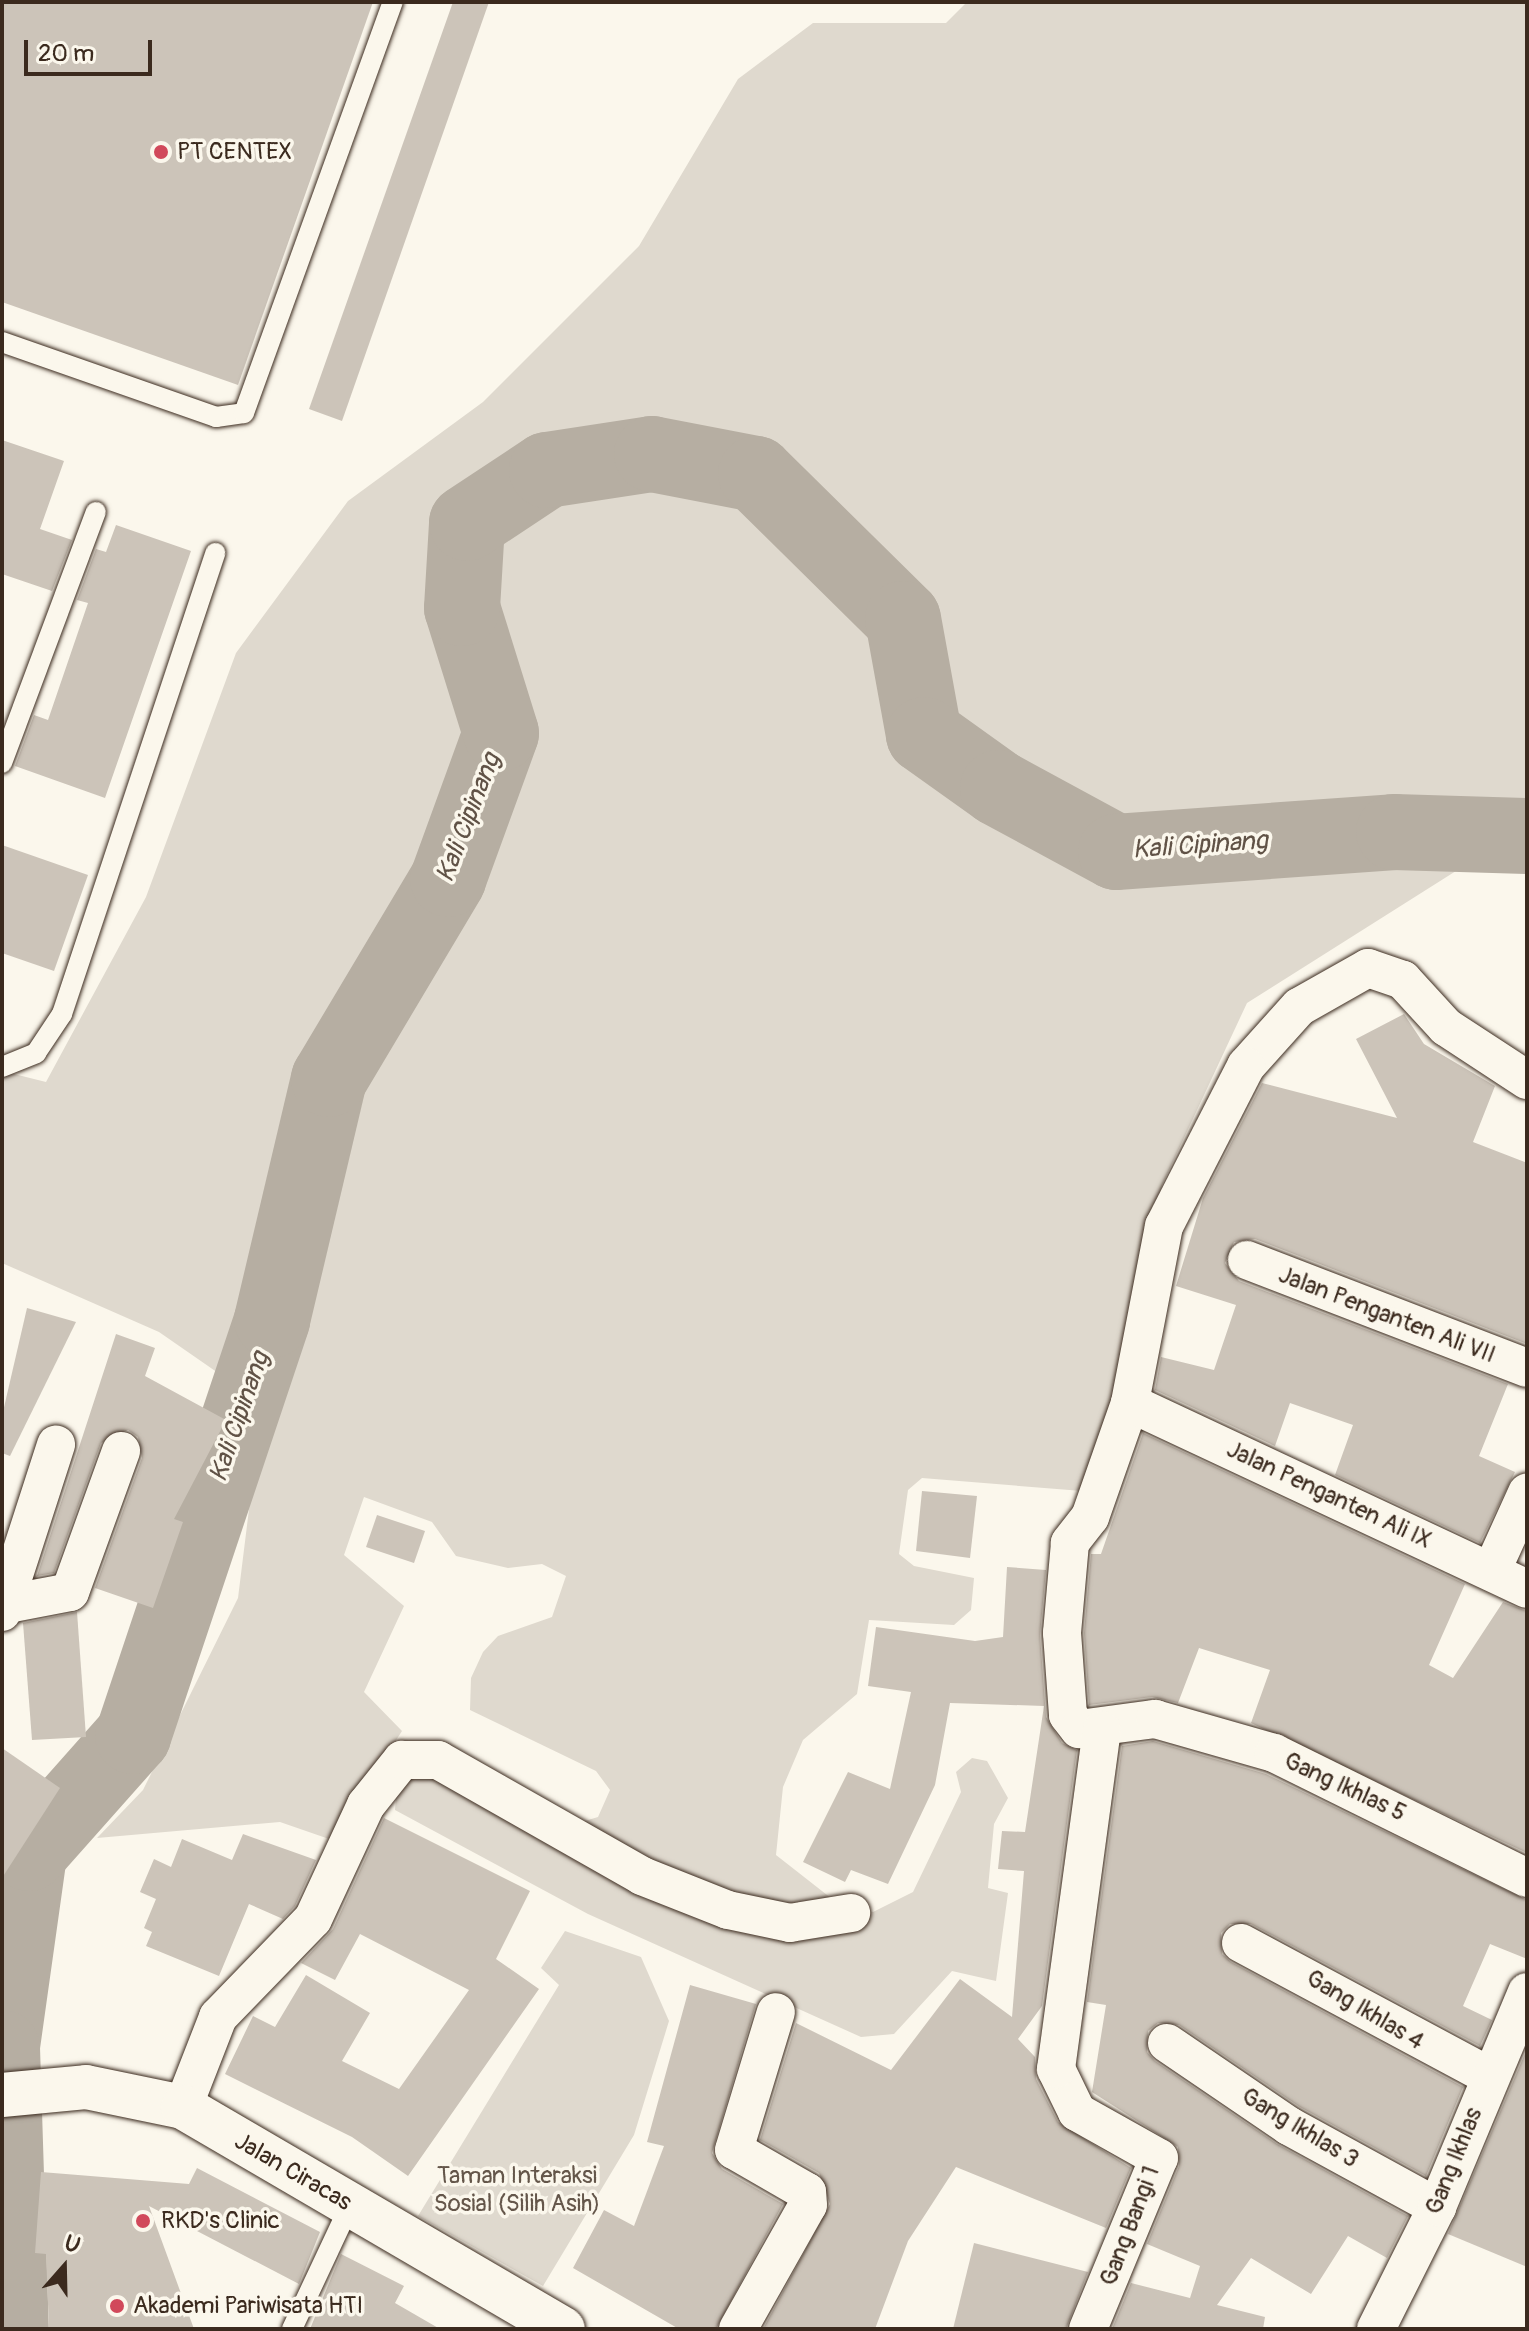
<!DOCTYPE html>
<html>
<head>
<meta charset="utf-8">
<style>
  body { margin:0 }
  #map { position:relative; width:1529px; height:2331px; overflow:hidden; background:#fbf7ec; font-family:Pangolin,sans-serif }
  div>[style] { position:absolute }
  [style*='--x'] { left:calc(var(--x)*1px); top:calc(var(--y)*1px); width:calc(var(--w)*1px); rotate:calc(var(--a)*1deg) }
  .green>* { inset:0; background:#dfd9ce }
  .river>* { height:76px; margin:-38px; padding:0 38px; transform-origin:38px; border-radius:38px; background:#b6aea2 }
  .building>* { inset:0; background:#ccc4b9 }
  .roads { filter:drop-shadow(0 0 2px #3b2a1e) drop-shadow(0 0 2px #3b2a1e) }
  .service>* { height:20px; margin:-10px; padding:0 10px; transform-origin:10px; border-radius:10px; background:#fbf7ec }
  .minor>* { height:38px; margin:-19px; padding:0 19px; transform-origin:19px; border-radius:19px; background:#fbf7ec }
  .tertiary>* { height:44px; margin:-22px; padding:0 22px; transform-origin:22px; border-radius:22px; background:#fbf7ec }
  .dots>* { width:22px; height:22px; translate:-50% -50%; box-sizing:border-box; border:4px solid #fbf7ec; border-radius:50% }
  span { translate:-50% -50%; white-space:nowrap; text-align:center; line-height:1.15; -webkit-text-stroke:7px #fbf7ec; paint-order:stroke }
  .poi-label { font-size:24px; color:#3b2a1e }
  .left { translate:0 -50%; text-align:left }
  .street-label { font-size:24px; color:#3b2a1e }
  .park-label { font-size:24px; color:#64564a }
  .water-label { font-size:26px; color:#605246; font-style:italic }
  .frame { position:absolute; inset:0; border:4px solid #3b2a1e; pointer-events:none }
  .north { position:absolute; left:24px; top:2227px; width:80px; height:80px; -webkit-text-stroke:6px #fbf7ec; paint-order:stroke; rotate:20deg; font-size:22px; font-weight:700; line-height:32px; text-align:center; color:#3b2a1e }
  .north::after { content:''; display:block; margin:auto; width:28px; height:36px; background:#3b2a1e; clip-path:polygon(50% 0,100% 100%,50% 72%,0 100%) }
  .scale { position:absolute; left:24px; top:40px; width:128px; height:36px; box-sizing:border-box; border:4px solid #3b2a1e; border-top:0; padding-left:10px; font-size:24px; line-height:28px; white-space:nowrap; color:#3b2a1e; -webkit-text-stroke:6px #fbf7ec; paint-order:stroke }
</style>
</head>
<body>
<div id="map">
  <div class="green">
    <div style="clip-path:polygon(967px 2px,1527px 2px,1527px 826px,1247px 1003px,1162px 1185px,1111px 1447px,1082px 1491px,922px 1478px,908px 1490px,899px 1554px,914px 1566px,974px 1578px,971px 1610px,954px 1625px,869px 1620px,857px 1694px,803px 1740px,783px 1787px,776px 1855px,836px 1902px,873px 1912px,913px 1892px,961px 1792px,956px 1772px,972px 1758px,987px 1761px,1008px 1798px,994px 1824px,988px 1888px,1008px 1893px,996px 1981px,952px 1971px,894px 2034px,861px 2037px,588px 1914px,395px 1810px,397px 1786px,425px 1773px,578px 1823px,598px 1817px,610px 1790px,596px 1771px,470px 1710px,471px 1678px,483px 1652px,498px 1636px,552px 1617px,566px 1576px,542px 1564px,508px 1568px,456px 1556px,432px 1522px,364px 1497px,344px 1555px,404px 1606px,364px 1692px,402px 1731px,332px 1840px,280px 1822px,97px 1838px,143px 1790px,238px 1598px,253px 1477px,247px 1393px,159px 1332px,2px 1263px,2px 1071px,46px 1082px,146px 897px,236px 653px,348px 501px,483px 402px,639px 246px,738px 79px,813px 23px,946px 23px)"></div>
    <div style="clip-path:polygon(565px 1931px,641px 1957px,669px 2021px,634px 2135px,543px 2286px,418px 2216px,559px 1985px,541px 1968px)"></div>
  </div>
  <div class="river">
    <div style="--x:2;--y:2046;--w:195;--a:-82"></div>
    <div style="--x:29;--y:1853;--w:157;--a:-48.4"></div>
    <div style="--x:133;--y:1736;--w:439;--a:-71.5"></div>
    <div style="--x:272;--y:1320;--w:248;--a:-76.7"></div>
    <div style="--x:329;--y:1079;--w:233;--a:-59.2"></div>
    <div style="--x:448;--y:879;--w:155;--a:-70"></div>
    <div style="--x:501;--y:733;--w:131;--a:-107.3"></div>
    <div style="--x:462;--y:608;--w:85;--a:-86.6"></div>
    <div style="--x:467;--y:523;--w:96;--a:-33.5"></div>
    <div style="--x:547;--y:470;--w:106;--a:-8.7"></div>
    <div style="--x:652;--y:454;--w:106;--a:10.9"></div>
    <div style="--x:756;--y:474;--w:206;--a:44.6"></div>
    <div style="--x:903;--y:619;--w:118;--a:79.7"></div>
    <div style="--x:924;--y:735;--w:91;--a:35.6"></div>
    <div style="--x:998;--y:788;--w:134;--a:28.5"></div>
    <div style="--x:1116;--y:852;--w:279;--a:-4.1"></div>
    <div style="--x:1394;--y:832;--w:133;--a:1.7"></div>
    <div style="--x:2;--y:2048;--w:281;--a:88.2"></div>
  </div>
  <div class="building">
    <div style="clip-path:polygon(2px 2px,373px 2px,238px 385px,2px 302px)"></div>
    <div style="clip-path:polygon(453px 2px,489px 2px,342px 421px,309px 409px)"></div>
    <div style="clip-path:polygon(2px 440px,64px 461px,40px 529px,72px 540px,52px 591px,2px 574px)"></div>
    <div style="clip-path:polygon(116px 525px,191px 551px,105px 798px,15px 766px,34px 715px,48px 720px,88px 603px,77px 600px,96px 549px,106px 552px)"></div>
    <div style="clip-path:polygon(2px 845px,88px 875px,54px 971px,2px 953px)"></div>
    <div style="clip-path:polygon(1404px 1014px,1424px 1044px,1495px 1086px,1473px 1142px,1527px 1163px,1527px 1344px,1255px 1239px,1234px 1242px,1225px 1263px,1239px 1281px,1508px 1384px,1479px 1456px,1515px 1472px,1480px 1543px,1335px 1475px,1353px 1425px,1290px 1403px,1275px 1446px,1155px 1390px,1161px 1357px,1214px 1370px,1236px 1305px,1176px 1286px,1203px 1198px,1262px 1083px,1397px 1118px,1356px 1039px)"></div>
    <div style="clip-path:polygon(27px 1308px,76px 1322px,10px 1456px,2px 1453px,2px 1416px)"></div>
    <div style="clip-path:polygon(116px 1334px,155px 1348px,145px 1376px,226px 1420px,174px 1519px,183px 1522px,153px 1608px,95px 1588px,142px 1458px,138px 1437px,128px 1430px,101px 1443px,54px 1573px,37px 1576px)"></div>
    <div style="clip-path:polygon(1143px 1433px,1465px 1584px,1429px 1665px,1453px 1678px,1503px 1602px,1527px 1611px,1527px 1853px,1251px 1723px,1270px 1670px,1199px 1648px,1178px 1703px,1152px 1697px,1089px 1705px,1084px 1633px,1091px 1554px,1101px 1554px)"></div>
    <div style="clip-path:polygon(922px 1491px,977px 1496px,970px 1558px,916px 1551px)"></div>
    <div style="clip-path:polygon(377px 1515px,425px 1531px,414px 1563px,366px 1547px)"></div>
    <div style="clip-path:polygon(1007px 1567px,1046px 1570px,1040px 1635px,1046px 1717px,1062px 1743px,1077px 1750px,1042px 2006px,1018px 2039px,1035px 2057px,1036px 2079px,1058px 2122px,1131px 2168px,1106px 2228px,956px 2167px,908px 2241px,875px 2329px,763px 2329px,830px 2204px,819px 2173px,760px 2140px,796px 2023px,891px 2070px,960px 1979px,1012px 2017px,1024px 1871px,998px 1869px,1002px 1831px,1025px 1832px,1044px 1706px,950px 1703px,935px 1785px,888px 1884px,851px 1870px,845px 1882px,803px 1862px,848px 1772px,890px 1789px,911px 1692px,868px 1686px,876px 1627px,975px 1641px,1003px 1637px)"></div>
    <div style="clip-path:polygon(77px 1612px,86px 1737px,32px 1740px,23px 1623px)"></div>
    <div style="clip-path:polygon(1153px 1741px,1266px 1774px,1527px 1900px,1527px 1959px,1490px 1944px,1463px 2006px,1492px 2020px,1480px 2046px,1251px 1924px,1230px 1924px,1221px 1933px,1222px 1954px,1231px 1962px,1463px 2087px,1426px 2176px,1300px 2107px,1179px 2025px,1158px 2023px,1148px 2031px,1147px 2052px,1155px 2061px,1277px 2144px,1408px 2216px,1387px 2258px,1348px 2236px,1311px 2294px,1251px 2258px,1217px 2305px,1265px 2317px,1263px 2329px,1112px 2329px,1131px 2283px,1190px 2298px,1200px 2266px,1147px 2244px,1179px 2166px,1178px 2147px,1092px 2092px,1106px 2005px,1087px 2002px,1122px 1746px)"></div>
    <div style="clip-path:polygon(2px 1748px,60px 1788px,2px 1878px)"></div>
    <div style="clip-path:polygon(384px 1818px,530px 1891px,496px 1959px,539px 1989px,408px 2176px,352px 2137px,225px 2074px,253px 2016px,275px 2027px,306px 1975px,370px 2013px,342px 2061px,399px 2089px,469px 1990px,360px 1934px,335px 1980px,301px 1963px,333px 1929px)"></div>
    <div style="clip-path:polygon(243px 1834px,316px 1860px,295px 1906px,283px 1919px,249px 1904px,219px 1976px,146px 1946px,152px 1932px,144px 1928px,156px 1899px,140px 1892px,154px 1859px,171px 1867px,182px 1839px,232px 1860px)"></div>
    <div style="clip-path:polygon(690px 1985px,756px 2004px,712px 2153px,722px 2169px,783px 2204px,716px 2329px,679px 2329px,573px 2268px,604px 2210px,634px 2226px,664px 2146px,647px 2142px)"></div>
    <div style="clip-path:polygon(1527px 2049px,1527px 2267px,1448px 2234px)"></div>
    <div style="clip-path:polygon(197px 2168px,320px 2232px,299px 2284px,149px 2206px,194px 2329px,49px 2329px,46px 2254px,35px 2253px,41px 2172px,189px 2184px)"></div>
    <div style="clip-path:polygon(974px 2243px,1088px 2272px,1066px 2329px,953px 2329px)"></div>
    <div style="clip-path:polygon(341px 2254px,404px 2286px,395px 2303px,440px 2329px,310px 2329px)"></div>
  </div>
  <div class="roads">
    <div class="service">
      <div style="--x:2;--y:342;--w:227;--a:19.3"></div>
      <div style="--x:216;--y:417;--w:28;--a:-8"></div>
      <div style="--x:244;--y:413;--w:437;--a:-70.1"></div>
      <div style="--x:2;--y:763;--w:268;--a:-69.5"></div>
      <div style="--x:2;--y:1067;--w:37;--a:-22"></div>
      <div style="--x:36;--y:1053;--w:47;--a:-56.3"></div>
      <div style="--x:62;--y:1014;--w:486;--a:-71.6"></div>
      <div style="--x:292;--y:2329;--w:137;--a:-64.9"></div>
    </div>
    <div class="minor">
      <div style="--x:1527;--y:1080;--w:97;--a:-146.8"></div>
      <div style="--x:1446;--y:1027;--w:64;--a:-132.5"></div>
      <div style="--x:1403;--y:980;--w:37;--a:-161"></div>
      <div style="--x:1368;--y:968;--w:79;--a:150.5"></div>
      <div style="--x:1299;--y:1007;--w:79;--a:131.9"></div>
      <div style="--x:1246;--y:1066;--w:180;--a:117.1"></div>
      <div style="--x:1164;--y:1226;--w:180;--a:100.9"></div>
      <div style="--x:1130;--y:1403;--w:121;--a:109.3"></div>
      <div style="--x:1090;--y:1517;--w:33;--a:128"></div>
      <div style="--x:1070;--y:1543;--w:90;--a:95.1"></div>
      <div style="--x:1062;--y:1633;--w:82;--a:85.8"></div>
      <div style="--x:1068;--y:1715;--w:18;--a:52"></div>
      <div style="--x:1079;--y:1729;--w:77;--a:-7.5"></div>
      <div style="--x:1155;--y:1719;--w:124;--a:15.9"></div>
      <div style="--x:1274;--y:1753;--w:282;--a:26.3"></div>
      <div style="--x:1247;--y:1260;--w:300;--a:21.1"></div>
      <div style="--x:1130;--y:1403;--w:438;--a:25.1"></div>
      <div style="--x:1492;--y:1570;--w:85;--a:-65.6"></div>
      <div style="--x:2;--y:1605;--w:69;--a:-10.8"></div>
      <div style="--x:70;--y:1592;--w:150;--a:-70.1"></div>
      <div style="--x:2;--y:1612;--w:176;--a:-72.1"></div>
      <div style="--x:1241;--y:1943;--w:281;--a:28.2"></div>
      <div style="--x:1167;--y:2043;--w:148;--a:34.2"></div>
      <div style="--x:1289;--y:2126;--w:169;--a:28.7"></div>
      <div style="--x:183;--y:2107;--w:97;--a:-68.7"></div>
      <div style="--x:218;--y:2017;--w:136;--a:-45.9"></div>
      <div style="--x:313;--y:1919;--w:126;--a:-65.1"></div>
      <div style="--x:366;--y:1805;--w:58;--a:-51.3"></div>
      <div style="--x:402;--y:1760;--w:36;--a:0"></div>
      <div style="--x:438;--y:1760;--w:235;--a:29.6"></div>
      <div style="--x:642;--y:1876;--w:92;--a:21.6"></div>
      <div style="--x:728;--y:1910;--w:63;--a:11.8"></div>
      <div style="--x:790;--y:1923;--w:62;--a:-9.3"></div>
      <div style="--x:738;--y:2329;--w:142;--a:-60.6"></div>
      <div style="--x:808;--y:2205;--w:13;--a:-94"></div>
      <div style="--x:807;--y:2192;--w:84;--a:-150.1"></div>
      <div style="--x:734;--y:2150;--w:144;--a:-73.1"></div>
      <div style="--x:1088;--y:2329;--w:185;--a:-67.5"></div>
      <div style="--x:1159;--y:2158;--w:94;--a:-150.7"></div>
      <div style="--x:1077;--y:2112;--w:48;--a:-116"></div>
      <div style="--x:1056;--y:2069;--w:342;--a:-82.3"></div>
      <div style="--x:1376;--y:2329;--w:136;--a:-63.4"></div>
      <div style="--x:1437;--y:2207;--w:233;--a:-67.3"></div>
    </div>
    <div class="tertiary">
      <div style="--x:2;--y:2095;--w:84;--a:-5.4"></div>
      <div style="--x:86;--y:2087;--w:99;--a:11.7"></div>
      <div style="--x:183;--y:2107;--w:440;--a:30.3"></div>
    </div>
  </div>
  <div class="dots">
    <div style="left:161px;top:152px;background:#d1495b"></div>
    <div style="left:143px;top:2221px;background:#d1495b"></div>
    <div style="left:117px;top:2306px;background:#d1495b"></div>
  </div>
  <div class="poi-label">
    <span class="left" style="left:177px;top:152px">PT CENTEX</span>
    <span class="left" style="left:161px;top:2221px">RKD's Clinic</span>
    <span class="left" style="left:133px;top:2306px">Akademi Pariwisata HTI</span>
  </div>
  <div class="street-label">
    <span style="left:1387px;top:1315px;rotate:21deg">Jalan Penganten Ali VII</span>
    <span style="left:1329px;top:1495px;rotate:25deg">Jalan Penganten Ali IX</span>
    <span style="left:1345px;top:1787px;rotate:25deg">Gang Ikhlas 5</span>
    <span style="left:1365px;top:2010px;rotate:31deg">Gang Ikhlas 4</span>
    <span style="left:1300px;top:2128px;rotate:31deg">Gang Ikhlas 3</span>
    <span style="left:1454px;top:2161px;rotate:-68deg">Gang Ikhlas</span>
    <span style="left:293px;top:2172px;rotate:30deg">Jalan Ciracas</span>
    <span style="left:1130px;top:2226px;rotate:-69deg">Gang Bangi 1</span>
  </div>
  <div class="park-label">
    <span style="left:517px;top:2190px">Taman Interaksi<br>Sosial (Silih Asih)</span>
  </div>
  <div class="water-label">
    <span style="left:469px;top:818px;rotate:-69deg">Kali Cipinang</span>
    <span style="left:1200px;top:846px;rotate:-4deg">Kali Cipinang</span>
    <span style="left:240px;top:1417px;rotate:-71deg">Kali Cipinang</span>
  </div>
  <div class="frame"></div>
  <div class="north">U</div>
  <div class="scale">20 m</div>
</div>
</body>
</html>
